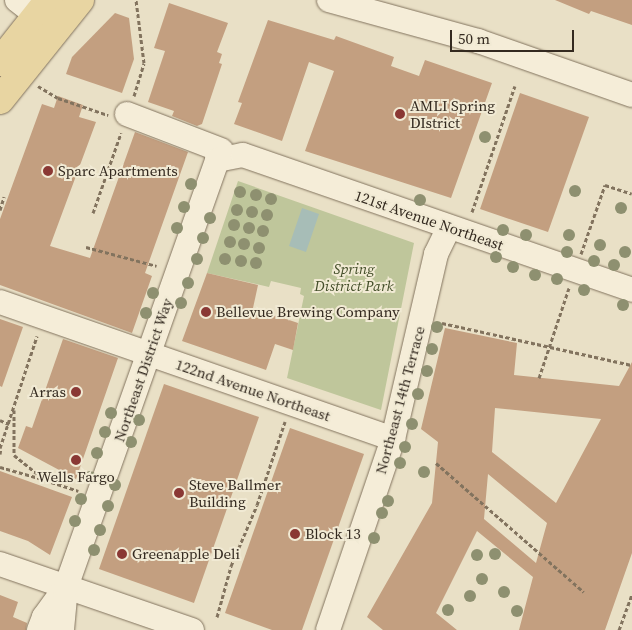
<!DOCTYPE html>
<html>
<head>
<meta charset="utf-8">
<style>
  body { margin:0 }
  #map { position:relative; width:632px; height:630px; overflow:hidden; background:#e9e0c6; font-family:"Source Serif 4",serif }
  div>[style] { position:absolute }
  [style*='--x'] { left:calc(var(--x)*1px); top:calc(var(--y)*1px); width:calc(var(--w)*1px); rotate:calc(var(--a)*1deg) }
  .green>* { inset:0; background:#bfc69b }
  .water>* { inset:0; background:#a7bdb7 }
  .building>* { inset:0; background:#c39f80 }
  .path>* { height:3px; margin-top:-1.5px; transform-origin:0; background:repeating-linear-gradient(90deg,#82735e 0 4px,transparent 0 6.5px) }
  .roads { filter:drop-shadow(0 0 1px #82735e) drop-shadow(0 0 1px #82735e) }
  .minor>* { height:24px; margin:-12px; padding:0 12px; transform-origin:12px; border-radius:12px; background:#f5edd8 }
  .major>* { height:28px; margin:-14px; padding:0 14px; transform-origin:14px; border-radius:14px; background:#e8d5a2 }
  .trees>* { width:12px; height:12px; margin:-6px; border-radius:50%; background:#8e9070 }
  .dots>* { width:14px; height:14px; translate:-50% -50%; box-sizing:border-box; border:2px solid #f1ead4; border-radius:50% }
  span { translate:-50% -50%; white-space:nowrap; text-align:center; line-height:1.15; -webkit-text-stroke:4px #f1ead4; paint-order:stroke }
  .poi-label { font-size:15px; color:#342a20 }
  .left { translate:0 -50%; text-align:left }
  .right { translate:-100% -50%; text-align:right }
  .street-label { font-size:15px; color:#342a20 }
  .park-label { font-size:15px; color:#434e29; font-style:italic }
  .scale { position:absolute; left:450px; top:30px; width:124px; height:22px; box-sizing:border-box; border:2px solid #342a20; border-top:0; padding-left:6px; font-size:15px; line-height:18px; white-space:nowrap; color:#342a20; -webkit-text-stroke:4px #f1ead4; paint-order:stroke }
</style>
</head>
<body>
<div id="map">
  <div class="green">
    <div style="clip-path:polygon(238px 181px,414px 243px,381px 410px,287px 378px,304px 296px,300px 294px,301px 288px,271px 281px,269px 287px,207px 273px)"></div>
  </div>
  <div class="water">
    <div style="clip-path:polygon(302px 208px,319px 214px,306px 252px,289px 246px)"></div>
  </div>
  <div class="building">
    <div style="clip-path:polygon(555px 0,632px 0,632px 25px,591px 11px,589px 14px)"></div>
    <div style="clip-path:polygon(169px 3px,228px 23px,217px 52px,222px 54px,219px 63px,222px 64px,202px 124px,197px 126px,172px 116px,174px 111px,148px 102px,165px 51px,154px 48px)"></div>
    <div style="clip-path:polygon(115px 13px,129px 18px,134px 59px,122px 93px,66px 74px,72px 57px)"></div>
    <div style="clip-path:polygon(268px 20px,334px 40px,336px 36px,394px 57px,391px 66px,419px 76px,425px 60px,492px 83px,451px 198px,305px 151px,334px 71px,309px 62px,282px 141px,234px 124px,242px 103px,238px 102px)"></div>
    <div style="clip-path:polygon(520px 93px,589px 117px,548px 232px,480px 209px)"></div>
    <div style="clip-path:polygon(58px 96px,83px 105px,79px 117px,96px 122px,50px 246px,90px 258px,135px 132px,188px 152px,145px 273px,152px 276px,132px 333px,0 285px,0 219px,42px 104px,54px 108px)"></div>
    <div style="clip-path:polygon(207px 273px,258px 285px,253px 308px,298px 323px,293px 350px,275px 344px,266px 370px,182px 341px)"></div>
    <div style="clip-path:polygon(0 319px,23px 327px,2px 387px,0 386px)"></div>
    <div style="clip-path:polygon(evenodd,445px 328px,517px 343px,514px 375px,619px 386px,632px 362px,632px 553px,605px 630px,519px 630px,533px 577px,477px 531px,436px 613px,457px 630px,383px 630px,367px 617px,432px 503px,438px 442px,421px 429px,445px 328px,495px 408px,601px 419px,556px 503px,492px 452px,495px 408px,445px 328px,488px 474px,547px 523px,536px 563px,484px 519px,488px 474px)"></div>
    <div style="clip-path:polygon(63px 339px,118px 358px,76px 479px,18px 448px,26px 426px,32px 428px)"></div>
    <div style="clip-path:polygon(164px 384px,259px 417px,194px 603px,99px 569px)"></div>
    <div style="clip-path:polygon(290px 428px,364px 454px,302px 630px,272px 630px,225px 613px)"></div>
    <div style="clip-path:polygon(0 471px,72px 497px,50px 555px,28px 541px,0 531px)"></div>
    <div style="clip-path:polygon(0 595px,18px 602px,13px 617px,27px 623px,26px 630px,0 630px)"></div>
  </div>
  <div class="path">
    <div style="--x:38;--y:86;--w:23;--a:31"></div>
    <div style="--x:58;--y:98;--w:53;--a:18.8"></div>
    <div style="--x:134;--y:96;--w:34;--a:-73"></div>
    <div style="--x:144;--y:63;--w:64;--a:-97.2"></div>
    <div style="--x:0;--y:210;--w:14;--a:-73"></div>
    <div style="--x:472;--y:212;--w:133;--a:-71.2"></div>
    <div style="--x:93;--y:213;--w:85;--a:-70.7"></div>
    <div style="--x:86;--y:247;--w:73;--a:15"></div>
    <div style="--x:581;--y:254;--w:73;--a:-70.8"></div>
    <div style="--x:605;--y:185;--w:28;--a:18"></div>
    <div style="--x:442;--y:323;--w:195;--a:12.5"></div>
    <div style="--x:539;--y:378;--w:95;--a:-71.6"></div>
    <div style="--x:14;--y:410;--w:45;--a:90"></div>
    <div style="--x:14;--y:455;--w:40;--a:39"></div>
    <div style="--x:45;--y:480;--w:35;--a:18"></div>
    <div style="--x:0;--y:420;--w:10;--a:24"></div>
    <div style="--x:0;--y:448;--w:118;--a:-71.7"></div>
    <div style="--x:0;--y:454;--w:6;--a:-81"></div>
    <div style="--x:436;--y:463;--w:196;--a:41.1"></div>
    <div style="--x:0;--y:467;--w:44;--a:15.9"></div>
    <div style="--x:217;--y:617;--w:53;--a:-74.6"></div>
    <div style="--x:231;--y:566;--w:66;--a:-66.9"></div>
    <div style="--x:257;--y:505;--w:88;--a:-71.4"></div>
    <div style="--x:619;--y:630;--w:38;--a:-70"></div>
  </div>
  <div class="roads">
    <div class="minor">
      <div style="--x:17;--y:0;--w:24;--a:38"></div>
      <div style="--x:329;--y:0;--w:155;--a:15.4"></div>
      <div style="--x:478;--y:41;--w:163;--a:19.3"></div>
      <div style="--x:127;--y:114;--w:101;--a:21"></div>
      <div style="--x:0;--y:302;--w:416;--a:19.2"></div>
      <div style="--x:0;--y:564;--w:203;--a:19"></div>
      <div style="--x:39;--y:630;--w:14;--a:-69"></div>
      <div style="--x:44;--y:617;--w:37;--a:-54"></div>
      <div style="--x:62;--y:630;--w:43;--a:-84.7"></div>
      <div style="--x:66;--y:587;--w:453;--a:-70.5"></div>
      <div style="--x:217;--y:160;--w:26;--a:-11"></div>
      <div style="--x:243;--y:155;--w:412;--a:19.1"></div>
      <div style="--x:328;--y:630;--w:202;--a:-71.2"></div>
      <div style="--x:393;--y:439;--w:190;--a:-76.9"></div>
      <div style="--x:436;--y:254;--w:30;--a:-64"></div>
    </div>
    <div class="major">
      <div style="--x:0;--y:62;--w:79;--a:-51.7"></div>
      <div style="--x:0;--y:100;--w:128;--a:-51.3"></div>
    </div>
  </div>
  <div class="trees">
    <div style="left:485px;top:137px"></div>
    <div style="left:191px;top:184px"></div>
    <div style="left:575px;top:191px"></div>
    <div style="left:240px;top:192px"></div>
    <div style="left:256px;top:195px"></div>
    <div style="left:271px;top:199px"></div>
    <div style="left:420px;top:200px"></div>
    <div style="left:184px;top:207px"></div>
    <div style="left:621px;top:208px"></div>
    <div style="left:237px;top:210px"></div>
    <div style="left:252px;top:212px"></div>
    <div style="left:267px;top:215px"></div>
    <div style="left:210px;top:218px"></div>
    <div style="left:234px;top:225px"></div>
    <div style="left:177px;top:228px"></div>
    <div style="left:249px;top:228px"></div>
    <div style="left:503px;top:230px"></div>
    <div style="left:263px;top:231px"></div>
    <div style="left:526px;top:235px"></div>
    <div style="left:569px;top:235px"></div>
    <div style="left:203px;top:238px"></div>
    <div style="left:230px;top:242px"></div>
    <div style="left:244px;top:244px"></div>
    <div style="left:600px;top:245px"></div>
    <div style="left:259px;top:248px"></div>
    <div style="left:567px;top:252px"></div>
    <div style="left:625px;top:252px"></div>
    <div style="left:496px;top:257px"></div>
    <div style="left:197px;top:259px"></div>
    <div style="left:225px;top:259px"></div>
    <div style="left:241px;top:261px"></div>
    <div style="left:594px;top:261px"></div>
    <div style="left:256px;top:263px"></div>
    <div style="left:614px;top:265px"></div>
    <div style="left:513px;top:267px"></div>
    <div style="left:535px;top:275px"></div>
    <div style="left:557px;top:279px"></div>
    <div style="left:188px;top:283px"></div>
    <div style="left:584px;top:290px"></div>
    <div style="left:153px;top:293px"></div>
    <div style="left:181px;top:303px"></div>
    <div style="left:623px;top:305px"></div>
    <div style="left:146px;top:313px"></div>
    <div style="left:437px;top:327px"></div>
    <div style="left:432px;top:349px"></div>
    <div style="left:427px;top:371px"></div>
    <div style="left:418px;top:394px"></div>
    <div style="left:111px;top:413px"></div>
    <div style="left:139px;top:420px"></div>
    <div style="left:412px;top:424px"></div>
    <div style="left:105px;top:432px"></div>
    <div style="left:131px;top:442px"></div>
    <div style="left:405px;top:447px"></div>
    <div style="left:97px;top:453px"></div>
    <div style="left:400px;top:463px"></div>
    <div style="left:424px;top:472px"></div>
    <div style="left:90px;top:477px"></div>
    <div style="left:115px;top:485px"></div>
    <div style="left:81px;top:499px"></div>
    <div style="left:388px;top:501px"></div>
    <div style="left:108px;top:506px"></div>
    <div style="left:382px;top:513px"></div>
    <div style="left:75px;top:521px"></div>
    <div style="left:100px;top:530px"></div>
    <div style="left:374px;top:538px"></div>
    <div style="left:94px;top:550px"></div>
    <div style="left:495px;top:554px"></div>
    <div style="left:477px;top:555px"></div>
    <div style="left:482px;top:579px"></div>
    <div style="left:504px;top:592px"></div>
    <div style="left:470px;top:596px"></div>
    <div style="left:448px;top:610px"></div>
    <div style="left:517px;top:611px"></div>
  </div>
  <div class="dots">
    <div style="left:400px;top:114px;background:#8a3834"></div>
    <div style="left:48px;top:171px;background:#8a3834"></div>
    <div style="left:206px;top:312px;background:#8a3834"></div>
    <div style="left:76px;top:392px;background:#8a3834"></div>
    <div style="left:76px;top:460px;background:#8a3834"></div>
    <div style="left:179px;top:493px;background:#8a3834"></div>
    <div style="left:295px;top:534px;background:#8a3834"></div>
    <div style="left:122px;top:554px;background:#8a3834"></div>
  </div>
  <div class="poi-label">
    <span class="left" style="left:410px;top:114px">AMLI Spring<br>DIstrict</span>
    <span class="left" style="left:58px;top:171px">Sparc Apartments</span>
    <span class="left" style="left:216px;top:312px">Bellevue Brewing Company</span>
    <span class="right" style="left:66px;top:392px">Arras</span>
    <span style="left:76px;top:477px">Wells Fargo</span>
    <span class="left" style="left:189px;top:493px">Steve Ballmer<br>Building</span>
    <span class="left" style="left:305px;top:534px">Block 13</span>
    <span class="left" style="left:132px;top:554px">Greenapple Deli</span>
  </div>
  <div class="street-label">
    <span style="left:429px;top:220px;rotate:19deg">121st Avenue Northeast</span>
    <span style="left:143px;top:370px;rotate:-71deg">Northeast District Way</span>
    <span style="left:253px;top:390px;rotate:19deg">122nd Avenue Northeast</span>
    <span style="left:400px;top:400px;rotate:-75deg">Northeast 14th Terrace</span>
  </div>
  <div class="park-label">
    <span style="left:354px;top:277px">Spring<br>District Park</span>
  </div>
  <div class="scale">50 m</div>
</div>
</body>
</html>
